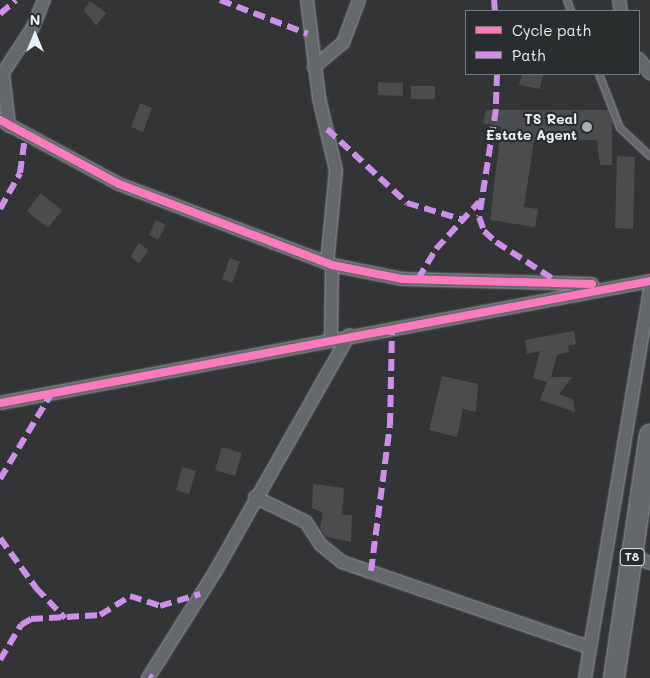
<!DOCTYPE html>
<html>
<head>
<meta charset="utf-8">
<style>
  body { margin:0 }
  #map { position:relative; width:650px; height:678px; overflow:hidden; background:#333435; font-family:Mali,sans-serif }
  div>[style] { position:absolute }
  [style*='--x'] { left:calc(var(--x)*1px); top:calc(var(--y)*1px); width:calc(var(--w)*1px); rotate:calc(var(--a)*1deg) }
  .building>* { inset:0; background:#4b4c4d }
  .roads { filter:drop-shadow(0 0 1px #999b9e) drop-shadow(0 0 1px #999b9e) }
  .service>* { height:6px; margin:-3px; padding:0 3px; transform-origin:3px; border-radius:3px; background:#64686b }
  .minor>* { height:12px; margin:-6px; padding:0 6px; transform-origin:6px; border-radius:6px; background:#64686b }
  .primary>* { height:20px; margin:-10px; padding:0 10px; transform-origin:10px; border-radius:10px; background:#64686b }
  .quiet>* { height:6px; margin-top:-3px; transform-origin:0; background:repeating-linear-gradient(90deg,#ce8fe9 0 12px,transparent 0 18px) }
  .cycleway>* { height:8px; margin:-4px; padding:0 4px; transform-origin:4px; border-radius:4px; background:#fd7abc }
  .dots>* { width:14px; height:14px; translate:-50% -50%; box-sizing:border-box; border:2px solid #2a2d2e; border-radius:50% }
  span { translate:-50% -50%; white-space:nowrap; text-align:center; line-height:1.15; -webkit-text-stroke:4.5px #2a2d2e; paint-order:stroke }
  .shield-label span { padding:1px 4px; background:#2a2d2e; border:1px solid; border-radius:4px; -webkit-text-stroke-width:0 }
  .shield-label { font-size:12px; color:#e8f1f8; font-weight:700 }
  .poi-label { font-size:14px; color:#e8f1f8; font-weight:700 }
  .right { translate:-100% -50%; text-align:right }
  .legend { position:absolute; left:465px; top:10px; width:175px; height:65px; box-sizing:border-box; background:#2a2d2e; border:1px solid #767b7f; margin:0; padding:6px 9px; list-style:none; font-size:15px; color:#e8f1f8 }
  .legend li { display:flex; align-items:center; gap:10px; height:25px }
  .legend b { width:25px; border:1px solid #767b7f }
  .north { position:absolute; left:10px; top:10px; width:50px; height:50px; -webkit-text-stroke:4px #2a2d2e; paint-order:stroke; rotate:0deg; font-size:14px; font-weight:700; line-height:20px; text-align:center; color:#e8f1f8 }
  .north::after { content:''; display:block; margin:auto; width:18px; height:22px; background:#e8f1f8; clip-path:polygon(50% 0,100% 100%,50% 72%,0 100%) }
</style>
</head>
<body>
<div id="map">
  <div class="building">
    <div style="clip-path:polygon(90px 1px,106px 13px,96px 26px,84px 10px)"></div>
    <div style="clip-path:polygon(522px 74px,543px 74px,540px 89px,519px 85px)"></div>
    <div style="clip-path:polygon(378px 82px,403px 83px,403px 96px,378px 95px)"></div>
    <div style="clip-path:polygon(411px 86px,435px 86px,435px 99px,411px 99px)"></div>
    <div style="clip-path:polygon(140px 103px,152px 108px,143px 132px,131px 127px)"></div>
    <div style="clip-path:polygon(486px 110px,608px 110px,612px 122px,612px 165px,600px 165px,597px 140px,534px 141px,524px 207px,538px 209px,535px 227px,490px 220px,501px 127px,483px 123px)"></div>
    <div style="clip-path:polygon(617px 156px,635px 157px,633px 229px,615px 228px)"></div>
    <div style="clip-path:polygon(41px 193px,62px 210px,48px 228px,27px 211px)"></div>
    <div style="clip-path:polygon(156px 220px,166px 225px,158px 240px,149px 235px)"></div>
    <div style="clip-path:polygon(139px 243px,148px 250px,139px 264px,131px 256px)"></div>
    <div style="clip-path:polygon(230px 258px,240px 262px,232px 283px,222px 279px)"></div>
    <div style="clip-path:polygon(574px 331px,576px 344px,568px 346px,569px 352px,557px 355px,551px 377px,572px 377px,559px 394px,573px 399px,575px 412px,540px 400px,547px 382px,533px 378px,540px 351px,527px 354px,525px 340px)"></div>
    <div style="clip-path:polygon(442px 376px,478px 384px,476px 412px,463px 409px,457px 437px,429px 430px)"></div>
    <div style="clip-path:polygon(222px 447px,242px 453px,235px 476px,215px 470px)"></div>
    <div style="clip-path:polygon(182px 467px,196px 471px,189px 494px,176px 490px)"></div>
    <div style="clip-path:polygon(313px 484px,344px 488px,342px 515px,352px 515px,351px 542px,326px 537px,320px 528px,323px 513px,312px 508px)"></div>
  </div>
  <div class="roads">
    <div class="service">
      <div style="--x:567;--y:0;--w:12;--a:70"></div>
      <div style="--x:599;--y:74;--w:58;--a:68.7"></div>
      <div style="--x:620;--y:128;--w:41;--a:43"></div>
    </div>
    <div class="minor">
      <div style="--x:307;--y:0;--w:99;--a:83"></div>
      <div style="--x:319;--y:98;--w:74;--a:76.7"></div>
      <div style="--x:336;--y:170;--w:93;--a:95.5"></div>
      <div style="--x:619;--y:0;--w:11;--a:80"></div>
      <div style="--x:639;--y:59;--w:18;--a:52"></div>
      <div style="--x:314;--y:67;--w:38;--a:-40"></div>
      <div style="--x:343;--y:43;--w:46;--a:-69.6"></div>
      <div style="--x:0;--y:120;--w:135;--a:28.3"></div>
      <div style="--x:119;--y:184;--w:228;--a:20.8"></div>
      <div style="--x:332;--y:265;--w:71;--a:11.3"></div>
      <div style="--x:402;--y:279;--w:190;--a:1.5"></div>
      <div style="--x:9;--y:126;--w:53;--a:-96.5"></div>
      <div style="--x:3;--y:73;--w:55;--a:-56.9"></div>
      <div style="--x:33;--y:27;--w:29;--a:-68"></div>
      <div style="--x:331;--y:338;--w:73;--a:-89.2"></div>
      <div style="--x:0;--y:403;--w:661;--a:-10.63"></div>
      <div style="--x:255;--y:497;--w:57;--a:26.1"></div>
      <div style="--x:306;--y:522;--w:27;--a:57"></div>
      <div style="--x:321;--y:545;--w:27;--a:39"></div>
      <div style="--x:342;--y:562;--w:261;--a:19"></div>
      <div style="--x:632;--y:556;--w:19;--a:21"></div>
      <div style="--x:148;--y:678;--w:125;--a:-57.7"></div>
      <div style="--x:215;--y:572;--w:272;--a:-60.5"></div>
      <div style="--x:585;--y:678;--w:395;--a:-80.5"></div>
    </div>
    <div class="primary">
      <div style="--x:614;--y:678;--w:246;--a:-81.6"></div>
    </div>
  </div>
  <div class="quiet">
    <div style="--x:220;--y:0;--w:94;--a:21.1"></div>
    <div style="--x:494;--y:0;--w:11;--a:85"></div>
    <div style="--x:0;--y:14;--w:21;--a:-41"></div>
    <div style="--x:497;--y:74;--w:35;--a:92"></div>
    <div style="--x:496;--y:109;--w:109;--a:98.9"></div>
    <div style="--x:479;--y:217;--w:15;--a:70"></div>
    <div style="--x:484;--y:231;--w:16;--a:43"></div>
    <div style="--x:496;--y:242;--w:70;--a:32.8"></div>
    <div style="--x:327;--y:129;--w:109;--a:42.8"></div>
    <div style="--x:407;--y:203;--w:59;--a:16.6"></div>
    <div style="--x:0;--y:209;--w:41;--a:-60.9"></div>
    <div style="--x:20;--y:173;--w:37;--a:-82"></div>
    <div style="--x:418;--y:279;--w:35;--a:-59"></div>
    <div style="--x:436;--y:249;--w:64;--a:-47.5"></div>
    <div style="--x:0;--y:479;--w:99;--a:-59"></div>
    <div style="--x:0;--y:538;--w:62;--a:54.2"></div>
    <div style="--x:36;--y:588;--w:42;--a:46"></div>
    <div style="--x:371;--y:571;--w:147;--a:-82.6"></div>
    <div style="--x:390;--y:425;--w:98;--a:-88.8"></div>
    <div style="--x:0;--y:660;--w:41;--a:-59"></div>
    <div style="--x:21;--y:625;--w:12;--a:-31"></div>
    <div style="--x:31;--y:619;--w:69;--a:-3.3"></div>
    <div style="--x:100;--y:615;--w:36;--a:-32"></div>
    <div style="--x:130;--y:596;--w:32;--a:18"></div>
    <div style="--x:160;--y:606;--w:42;--a:-16.7"></div>
    <div style="--x:149;--y:676;--w:4;--a:27"></div>
  </div>
  <div class="cycleway">
    <div style="--x:0;--y:120;--w:135;--a:28.3"></div>
    <div style="--x:119;--y:184;--w:228;--a:20.8"></div>
    <div style="--x:332;--y:265;--w:71;--a:11.3"></div>
    <div style="--x:402;--y:279;--w:190;--a:1.5"></div>
    <div style="--x:0;--y:403;--w:661;--a:-10.63"></div>
  </div>
  <div class="dots">
    <div style="left:587px;top:127px;background:#a9afb4"></div>
  </div>
  <div class="shield-label">
    <span style="left:632px;top:557px">T8</span>
  </div>
  <div class="poi-label">
    <span class="right" style="left:577px;top:127px">TS Real<br>Estate Agent</span>
  </div>
  <ul class="legend">
  <li><b style="height:6px;background:#fd7abc"></b>Cycle path</li>
  <li><b style="height:6px;background:#ce8fe9"></b>Path</li>
  </ul>
  <div class="north">N</div>
</div>
</body>
</html>
